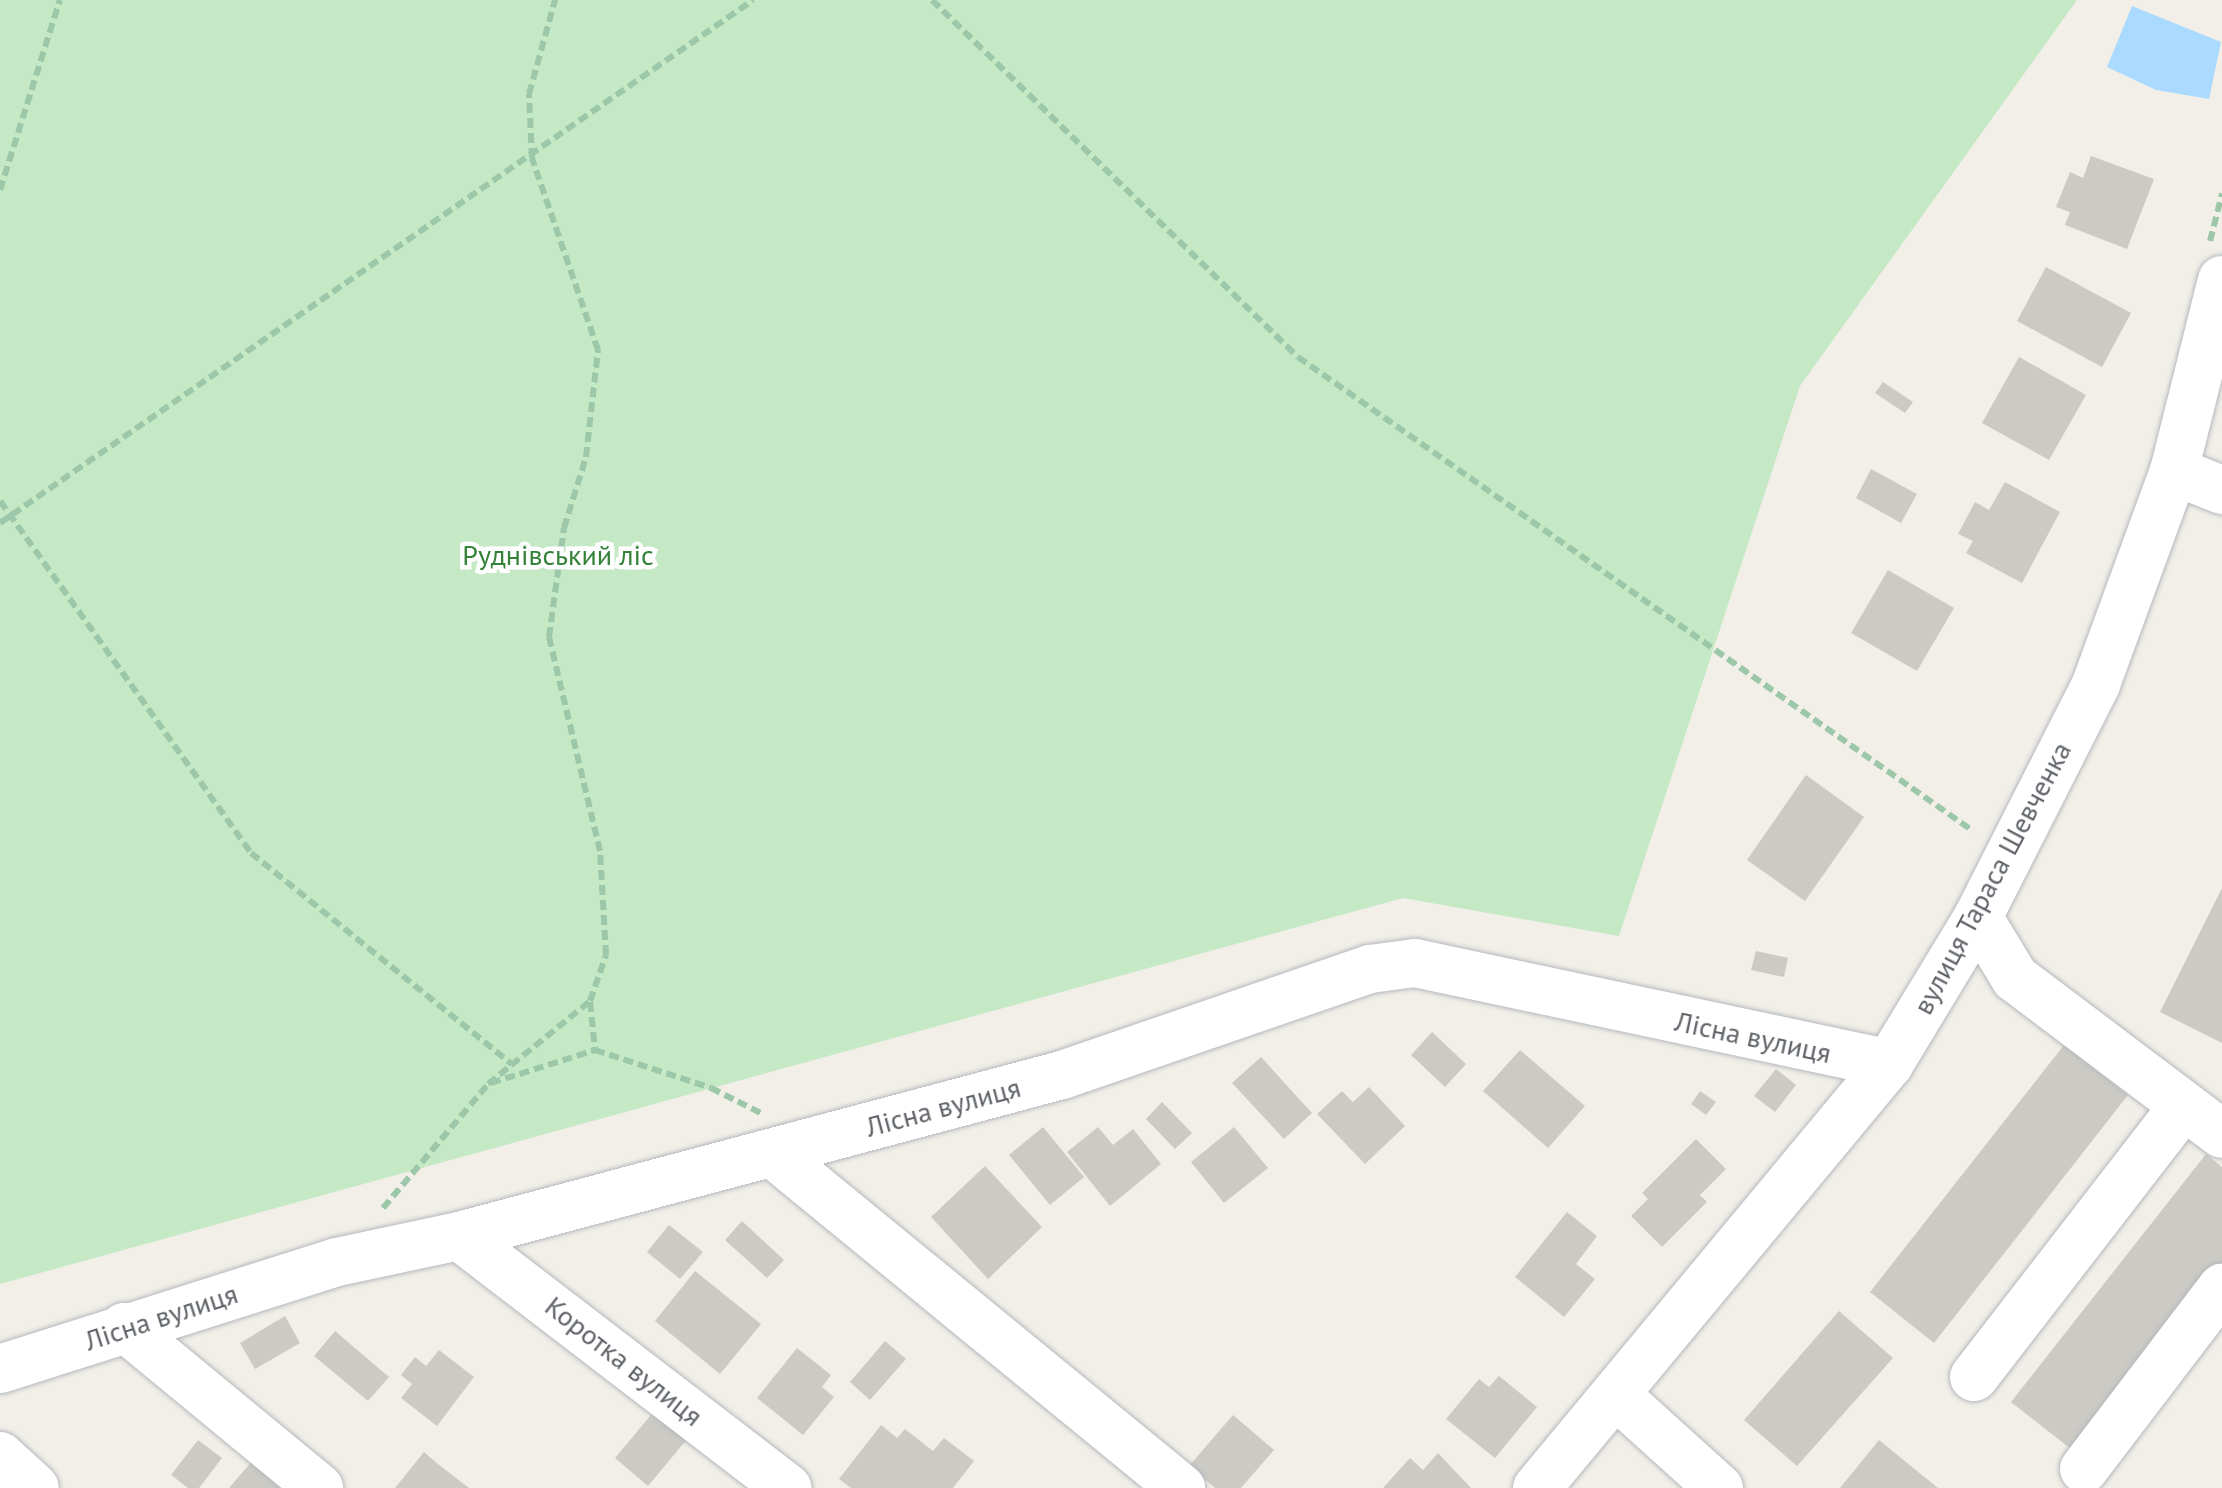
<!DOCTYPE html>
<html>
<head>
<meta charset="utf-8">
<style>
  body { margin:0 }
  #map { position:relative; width:2222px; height:1488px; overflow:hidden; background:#f1efe8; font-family:"PT Sans",sans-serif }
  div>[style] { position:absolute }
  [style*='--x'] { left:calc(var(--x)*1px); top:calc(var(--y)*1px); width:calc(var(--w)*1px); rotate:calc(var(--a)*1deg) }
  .green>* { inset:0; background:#c5e8c5 }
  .water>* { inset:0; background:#aadaff }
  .building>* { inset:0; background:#cccac5 }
  .path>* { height:6px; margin-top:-3px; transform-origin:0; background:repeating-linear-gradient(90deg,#9cc7a9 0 10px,transparent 0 15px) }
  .roads { filter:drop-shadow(0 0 2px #b5b8bc) drop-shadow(0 0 2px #b5b8bc) }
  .minor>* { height:48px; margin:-24px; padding:0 24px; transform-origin:24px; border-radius:24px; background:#fff }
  span { translate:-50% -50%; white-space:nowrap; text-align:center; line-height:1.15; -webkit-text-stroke:9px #fff; paint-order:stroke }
  .park-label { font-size:28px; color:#348238 }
  .street-label { font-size:28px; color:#5f6368 }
</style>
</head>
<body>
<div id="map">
  <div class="green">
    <div style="clip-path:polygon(0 0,2077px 0,1800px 386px,1619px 936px,1403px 898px,0 1284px)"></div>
  </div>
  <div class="water">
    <div style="clip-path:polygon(2132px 6px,2221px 42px,2209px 99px,2156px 90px,2107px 67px)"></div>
  </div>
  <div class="building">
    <div style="clip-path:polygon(2091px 156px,2154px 179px,2127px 249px,2065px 225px,2070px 212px,2056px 207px,2070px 172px,2083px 178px)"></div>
    <div style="clip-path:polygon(2046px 267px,2131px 313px,2102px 367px,2017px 321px)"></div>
    <div style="clip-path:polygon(2019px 357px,2086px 395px,2049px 460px,1982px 423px)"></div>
    <div style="clip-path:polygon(1883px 382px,1913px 402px,1905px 413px,1875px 393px)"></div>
    <div style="clip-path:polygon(1871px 469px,1917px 494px,1901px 523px,1856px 498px)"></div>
    <div style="clip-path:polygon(2005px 482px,2060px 512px,2022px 583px,1966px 553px,1973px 541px,1958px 534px,1975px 502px,1989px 510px)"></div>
    <div style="clip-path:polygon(1888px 570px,1954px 608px,1917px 671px,1851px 633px)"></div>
    <div style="clip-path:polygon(1806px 775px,1864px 817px,1805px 901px,1747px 860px)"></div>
    <div style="clip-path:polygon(2222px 888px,2222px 1043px,2160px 1012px)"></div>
    <div style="clip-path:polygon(1756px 951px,1788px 958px,1784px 977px,1751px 970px)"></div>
    <div style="clip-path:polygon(1432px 1032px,1466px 1064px,1445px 1087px,1411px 1055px)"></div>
    <div style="clip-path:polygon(2064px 1045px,2128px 1095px,1934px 1343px,1870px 1292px)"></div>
    <div style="clip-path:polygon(1520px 1050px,1585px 1106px,1548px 1148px,1483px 1091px)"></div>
    <div style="clip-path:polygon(1261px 1057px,1312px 1113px,1284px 1139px,1232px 1083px)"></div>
    <div style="clip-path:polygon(1776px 1069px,1796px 1085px,1775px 1112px,1754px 1096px)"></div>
    <div style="clip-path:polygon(1369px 1087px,1405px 1126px,1365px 1164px,1317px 1114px,1342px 1091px,1353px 1102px)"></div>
    <div style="clip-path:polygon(1700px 1091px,1716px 1102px,1706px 1115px,1691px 1104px)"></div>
    <div style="clip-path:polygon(1162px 1102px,1192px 1133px,1175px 1149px,1146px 1119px)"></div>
    <div style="clip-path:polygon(1043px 1127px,1084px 1177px,1050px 1205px,1009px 1155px)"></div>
    <div style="clip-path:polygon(1098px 1127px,1113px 1145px,1133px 1129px,1161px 1164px,1110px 1206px,1067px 1152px)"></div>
    <div style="clip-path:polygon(1234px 1127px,1268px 1168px,1224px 1203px,1191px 1162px)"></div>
    <div style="clip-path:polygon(1696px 1139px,1726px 1169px,1700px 1195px,1707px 1202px,1662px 1247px,1631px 1216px,1648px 1199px,1642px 1193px)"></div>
    <div style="clip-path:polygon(2206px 1154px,2222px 1167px,2222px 1267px,2076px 1453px,2011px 1402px)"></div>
    <div style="clip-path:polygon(985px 1166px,1042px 1227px,988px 1279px,931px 1217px)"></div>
    <div style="clip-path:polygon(1567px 1212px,1597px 1236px,1576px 1264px,1595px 1279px,1564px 1317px,1515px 1277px)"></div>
    <div style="clip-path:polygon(742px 1221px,784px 1260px,767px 1278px,725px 1240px)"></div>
    <div style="clip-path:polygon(669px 1225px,703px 1252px,680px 1279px,647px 1252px)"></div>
    <div style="clip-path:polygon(695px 1271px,761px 1324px,720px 1374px,655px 1321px)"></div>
    <div style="clip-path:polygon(1839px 1311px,1893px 1358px,1797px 1466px,1744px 1420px)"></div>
    <div style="clip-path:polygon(285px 1316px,300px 1343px,255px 1369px,240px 1343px)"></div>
    <div style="clip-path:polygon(335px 1331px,389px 1377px,368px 1401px,314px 1356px)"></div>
    <div style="clip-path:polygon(885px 1341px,906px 1359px,870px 1400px,850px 1382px)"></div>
    <div style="clip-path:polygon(797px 1348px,831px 1375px,822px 1387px,834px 1397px,803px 1435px,757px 1398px)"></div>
    <div style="clip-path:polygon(439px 1350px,474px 1377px,437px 1426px,401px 1398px,412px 1384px,401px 1375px,415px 1357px,426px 1366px)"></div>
    <div style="clip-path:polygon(1499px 1376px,1537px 1407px,1495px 1458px,1446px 1419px,1479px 1379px,1489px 1387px)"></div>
    <div style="clip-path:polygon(656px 1409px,689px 1437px,648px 1486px,615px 1458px)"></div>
    <div style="clip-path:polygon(1233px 1415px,1274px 1450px,1241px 1488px,1215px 1488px,1189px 1466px)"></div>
    <div style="clip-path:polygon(881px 1425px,897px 1438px,905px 1429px,933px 1451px,944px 1438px,974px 1461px,953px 1488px,851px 1488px,839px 1479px)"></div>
    <div style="clip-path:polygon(198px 1440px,222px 1458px,199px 1488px,188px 1488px,171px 1475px)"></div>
    <div style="clip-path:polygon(1879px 1440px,1938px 1488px,1840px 1488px)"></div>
    <div style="clip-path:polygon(424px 1452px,438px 1464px,469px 1488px,395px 1488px)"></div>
    <div style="clip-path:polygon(1438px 1453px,1471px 1488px,1383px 1488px,1410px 1458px,1423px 1470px)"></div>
    <div style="clip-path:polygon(253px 1460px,286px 1488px,229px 1488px)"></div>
  </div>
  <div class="path">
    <div style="--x:932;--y:0;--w:511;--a:44.29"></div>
    <div style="--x:1298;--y:357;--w:825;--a:35.08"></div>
    <div style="--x:0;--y:190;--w:199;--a:-72.5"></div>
    <div style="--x:2210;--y:241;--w:49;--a:-75.7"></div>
    <div style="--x:0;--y:501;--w:432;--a:54.5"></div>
    <div style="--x:251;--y:853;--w:336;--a:39"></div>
    <div style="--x:0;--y:523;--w:917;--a:-34.78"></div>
    <div style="--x:590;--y:1002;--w:48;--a:84.1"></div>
    <div style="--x:595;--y:1050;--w:122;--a:18.1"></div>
    <div style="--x:711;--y:1088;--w:56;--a:26.6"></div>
    <div style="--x:491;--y:1083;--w:109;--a:-17.6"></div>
    <div style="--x:383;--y:1208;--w:162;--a:-49.7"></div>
    <div style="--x:488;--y:1084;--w:132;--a:-39.1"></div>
    <div style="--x:590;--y:1001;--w:49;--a:-70.8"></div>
    <div style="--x:606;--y:955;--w:104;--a:-93.3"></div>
    <div style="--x:600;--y:851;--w:220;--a:-103.4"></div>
    <div style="--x:549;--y:637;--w:110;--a:-82.2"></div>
    <div style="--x:564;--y:528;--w:74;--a:-72.8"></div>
    <div style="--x:586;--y:457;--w:108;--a:-83.6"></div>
    <div style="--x:598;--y:350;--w:203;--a:-109"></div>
    <div style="--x:532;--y:158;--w:64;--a:-92.7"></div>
    <div style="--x:529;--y:94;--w:98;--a:-74.5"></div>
  </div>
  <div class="roads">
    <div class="minor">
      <div style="--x:2174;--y:471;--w:52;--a:21.6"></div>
      <div style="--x:1978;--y:917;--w:71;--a:58.8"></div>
      <div style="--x:2015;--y:978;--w:259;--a:37"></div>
      <div style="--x:772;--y:1153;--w:529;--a:39.32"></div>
      <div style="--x:459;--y:1236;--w:414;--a:37.5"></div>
      <div style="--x:124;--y:1327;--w:253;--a:39.5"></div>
      <div style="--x:0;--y:1369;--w:354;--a:-17.6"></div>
      <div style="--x:337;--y:1262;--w:125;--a:-12"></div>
      <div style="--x:459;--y:1236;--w:624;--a:-14.95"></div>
      <div style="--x:1062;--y:1075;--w:326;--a:-19"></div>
      <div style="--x:1370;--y:969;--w:45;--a:-7.6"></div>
      <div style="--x:1415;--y:963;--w:485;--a:12"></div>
      <div style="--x:1974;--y:1377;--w:341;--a:-52.3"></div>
      <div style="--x:1616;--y:1395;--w:139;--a:42.1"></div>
      <div style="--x:0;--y:1456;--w:47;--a:42.4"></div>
      <div style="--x:2084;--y:1469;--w:228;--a:-52.7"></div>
      <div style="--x:1537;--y:1488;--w:551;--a:-50.3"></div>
      <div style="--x:1889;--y:1064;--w:172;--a:-58.8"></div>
      <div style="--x:1978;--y:917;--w:261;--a:-63.1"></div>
      <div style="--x:2096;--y:684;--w:227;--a:-69.9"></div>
      <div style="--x:2174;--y:471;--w:197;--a:-75.9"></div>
    </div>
  </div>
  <div class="park-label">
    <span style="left:558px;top:555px">Руднівський ліс</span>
  </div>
  <div class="street-label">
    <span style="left:1992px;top:878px;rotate:-62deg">вулиця Тараса Шевченка</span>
    <span style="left:1753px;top:1037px;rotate:12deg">Лісна вулиця</span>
    <span style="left:943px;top:1107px;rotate:-15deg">Лісна вулиця</span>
    <span style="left:161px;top:1317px;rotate:-18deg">Лісна вулиця</span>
    <span style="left:624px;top:1361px;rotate:38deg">Коротка вулиця</span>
  </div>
</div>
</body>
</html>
